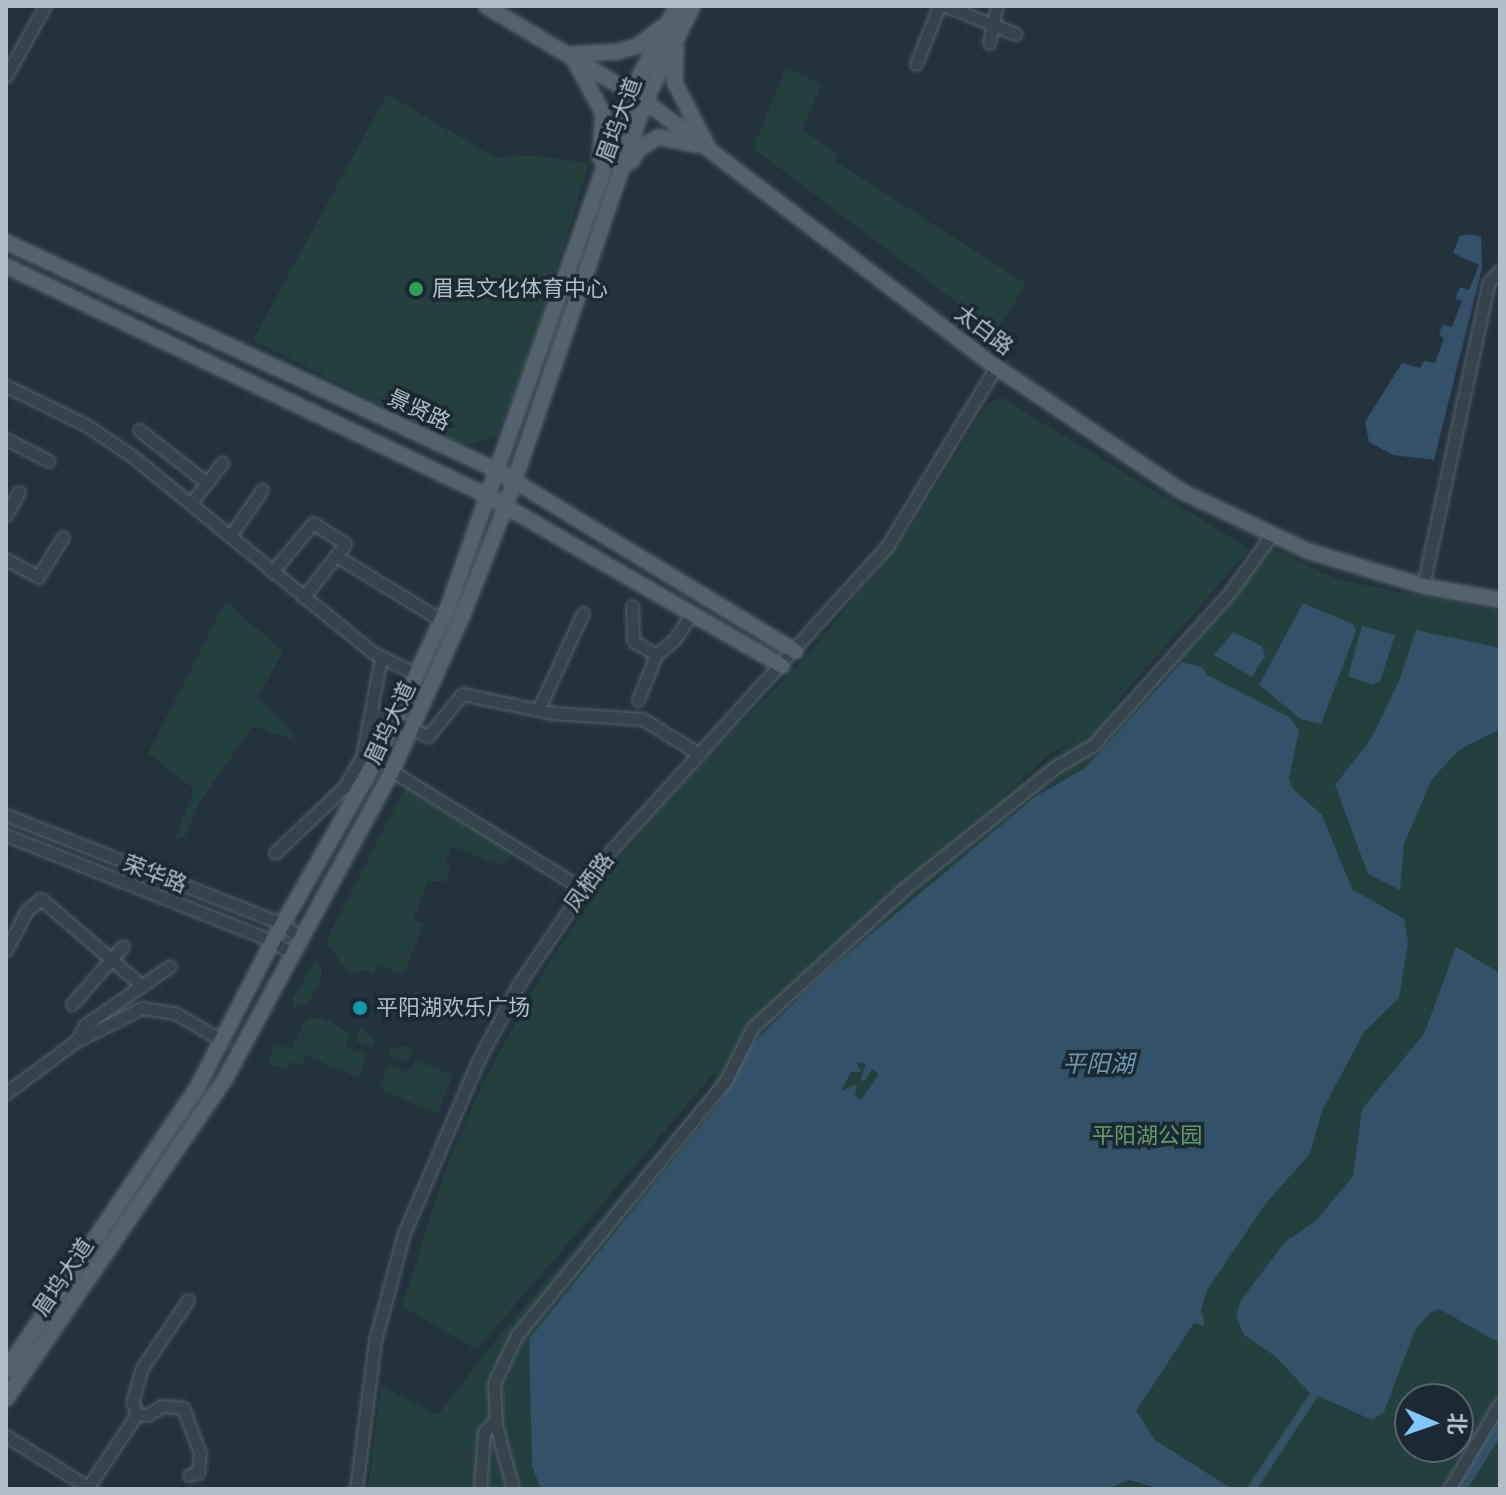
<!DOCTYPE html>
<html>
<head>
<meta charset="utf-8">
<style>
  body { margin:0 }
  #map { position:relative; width:1506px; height:1495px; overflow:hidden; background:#22333e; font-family:Arial,"Noto Sans SC",sans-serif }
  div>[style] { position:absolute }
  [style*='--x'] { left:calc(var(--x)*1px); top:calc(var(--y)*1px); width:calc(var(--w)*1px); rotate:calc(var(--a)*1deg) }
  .green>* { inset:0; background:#243f3e }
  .water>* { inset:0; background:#345167 }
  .river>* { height:14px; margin:-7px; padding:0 7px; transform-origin:7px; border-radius:7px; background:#345167 }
  .roads { filter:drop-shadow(0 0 2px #54626c) drop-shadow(0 0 2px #54626c) }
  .minor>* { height:11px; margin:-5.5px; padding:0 5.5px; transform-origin:5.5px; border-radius:5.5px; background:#36444e }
  .major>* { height:14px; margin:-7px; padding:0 7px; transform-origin:7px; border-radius:7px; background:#53636e }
  .dots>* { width:22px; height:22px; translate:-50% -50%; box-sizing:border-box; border:4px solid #1b2933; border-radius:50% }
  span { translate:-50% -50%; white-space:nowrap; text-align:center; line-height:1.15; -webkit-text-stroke:7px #1b2933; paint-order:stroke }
  .street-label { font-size:22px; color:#b1bfc9 }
  .poi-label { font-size:22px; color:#b1bfc9 }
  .left { translate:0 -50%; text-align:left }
  .park-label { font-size:22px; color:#679c6a }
  .water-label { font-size:24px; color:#7096af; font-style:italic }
  .frame { position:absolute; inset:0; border:8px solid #b1bfc9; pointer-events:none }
  .north { position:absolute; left:1394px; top:1383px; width:80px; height:80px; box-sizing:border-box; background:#1b2933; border:2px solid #57656f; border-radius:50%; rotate:92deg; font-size:22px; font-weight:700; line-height:32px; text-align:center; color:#b1bfc9 }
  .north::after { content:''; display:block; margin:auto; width:28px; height:36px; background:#81c7ff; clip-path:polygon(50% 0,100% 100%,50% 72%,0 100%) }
</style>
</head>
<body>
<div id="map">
  <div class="green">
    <div style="clip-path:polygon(786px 68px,822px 84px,802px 129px,837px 155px,835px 161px,1026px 284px,996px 332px,753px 148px)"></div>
    <div style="clip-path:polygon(387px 94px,496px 158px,528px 155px,589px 163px,530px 355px,497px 436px,462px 446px,253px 340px)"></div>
    <div style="clip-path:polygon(evenodd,1000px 397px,1250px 549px,1109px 711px,1184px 648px,1271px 547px,1338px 580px,1500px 611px,1500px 1489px,368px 1489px,381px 1386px,438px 1415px,494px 1342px,713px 1086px,716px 1071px,477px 1349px,402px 1307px,447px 1165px,481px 1087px,546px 967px,622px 854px,703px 761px,807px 656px,908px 531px,985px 407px,1000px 397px,1071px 742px,1071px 743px,991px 807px,1053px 752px,1071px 742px,1000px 397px,1410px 1399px,1458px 1399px,1458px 1447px,1410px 1447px,1410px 1399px)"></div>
    <div style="clip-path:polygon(226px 601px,283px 652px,258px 697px,293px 733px,293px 740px,253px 726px,199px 803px,185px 836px,174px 841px,194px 789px,148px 753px)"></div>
    <div style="clip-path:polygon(405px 788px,513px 853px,501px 866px,452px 846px,444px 865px,450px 867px,447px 881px,428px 881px,414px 919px,424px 924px,403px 975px,380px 965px,373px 975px,366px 970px,350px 974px,327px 944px,331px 931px)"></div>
    <div style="clip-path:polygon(317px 958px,322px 971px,319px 987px,307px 1003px,293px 1007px,293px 998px)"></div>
    <div style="clip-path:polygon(416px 991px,435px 999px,428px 1014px,413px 998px)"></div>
    <div style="clip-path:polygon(312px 1018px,331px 1021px,349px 1035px,346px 1046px,367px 1055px,358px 1078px,306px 1055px,301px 1066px,291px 1062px,286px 1069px,268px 1063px,275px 1045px,292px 1049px,304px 1022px)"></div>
    <div style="clip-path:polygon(361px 1026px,376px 1042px,373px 1048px,355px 1041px)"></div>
    <div style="clip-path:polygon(408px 1046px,413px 1048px,407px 1063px,388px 1055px,391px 1049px)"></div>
    <div style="clip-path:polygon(416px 1060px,453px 1075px,437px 1114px,379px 1088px,389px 1065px,407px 1072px)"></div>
  </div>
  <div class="water">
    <div style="clip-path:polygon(1470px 234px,1481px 237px,1482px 268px,1434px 460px,1393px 455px,1369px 442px,1365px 422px,1402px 363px,1420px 368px,1424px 361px,1435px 363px,1444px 338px,1439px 335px,1442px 325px,1452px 327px,1462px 301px,1455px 299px,1460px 287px,1469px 290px,1479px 265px,1453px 253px,1460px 236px)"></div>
    <div style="clip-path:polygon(1303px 603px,1353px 624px,1356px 631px,1321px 724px,1301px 719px,1259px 685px)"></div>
    <div style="clip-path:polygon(1362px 626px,1395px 635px,1380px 681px,1373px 685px,1348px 676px)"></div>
    <div style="clip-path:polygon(1416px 630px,1500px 648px,1500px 729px,1459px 750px,1432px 779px,1404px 844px,1400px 890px,1368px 874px,1335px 785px,1371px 739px,1399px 681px)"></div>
    <div style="clip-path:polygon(1233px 632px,1262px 646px,1265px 655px,1252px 677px,1214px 655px)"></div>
    <div style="clip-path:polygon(evenodd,1182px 662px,1202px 667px,1207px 675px,1289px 717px,1299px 730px,1289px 779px,1293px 789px,1322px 815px,1352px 889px,1404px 919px,1408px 942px,1399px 998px,1364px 1032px,1322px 1111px,1310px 1154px,1266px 1203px,1207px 1290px,1201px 1310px,1205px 1326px,1194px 1323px,1136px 1411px,1155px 1440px,1232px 1489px,1162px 1489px,1129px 1480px,1107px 1489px,541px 1489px,532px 1466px,529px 1339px,721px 1101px,744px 1052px,826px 972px,1035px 797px,1085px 768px,1182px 662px,856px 1062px,866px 1064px,860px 1081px,866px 1080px,872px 1069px,879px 1074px,861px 1100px,855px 1096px,857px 1084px,841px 1091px,851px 1072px,861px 1072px,856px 1062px)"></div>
    <div style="clip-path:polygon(1456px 947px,1500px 973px,1500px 1343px,1439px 1309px,1430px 1313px,1415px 1330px,1384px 1412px,1372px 1420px,1318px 1396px,1257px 1489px,1246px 1489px,1310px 1393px,1275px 1356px,1244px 1335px,1236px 1316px,1241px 1300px,1285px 1242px,1316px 1221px,1353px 1176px,1362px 1109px,1424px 1034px)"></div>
  </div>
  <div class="river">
    <div style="--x:1459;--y:1489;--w:77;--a:-57.8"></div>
  </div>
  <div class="roads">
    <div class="minor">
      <div style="--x:946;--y:6;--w:75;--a:21.8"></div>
      <div style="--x:989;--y:43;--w:38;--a:-78"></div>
      <div style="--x:916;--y:64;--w:62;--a:-68.4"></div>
      <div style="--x:6;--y:76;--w:80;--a:-60.9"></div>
      <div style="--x:6;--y:386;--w:89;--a:26"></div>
      <div style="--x:86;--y:425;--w:55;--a:34"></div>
      <div style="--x:132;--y:456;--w:310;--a:39.2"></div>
      <div style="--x:372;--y:652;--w:49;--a:26.6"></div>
      <div style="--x:139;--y:430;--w:86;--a:37.9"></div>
      <div style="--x:6;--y:439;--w:48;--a:27.1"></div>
      <div style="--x:191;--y:503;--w:51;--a:-52.2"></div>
      <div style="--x:6;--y:515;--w:26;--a:-61"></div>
      <div style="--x:230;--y:536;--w:56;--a:-55.2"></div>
      <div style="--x:338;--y:557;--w:121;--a:31.5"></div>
      <div style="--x:6;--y:559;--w:37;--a:29"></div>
      <div style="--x:38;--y:577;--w:47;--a:-58"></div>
      <div style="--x:272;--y:572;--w:64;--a:-50.1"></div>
      <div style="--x:313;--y:523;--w:38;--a:33"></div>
      <div style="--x:345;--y:544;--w:68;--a:127.9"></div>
      <div style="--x:1423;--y:586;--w:311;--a:-77.8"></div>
      <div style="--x:1489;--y:282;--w:16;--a:-47"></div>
      <div style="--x:632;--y:606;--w:35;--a:88"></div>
      <div style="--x:633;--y:641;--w:27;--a:31"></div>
      <div style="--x:638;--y:700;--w:48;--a:-68.2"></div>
      <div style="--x:656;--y:655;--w:25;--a:-40"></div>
      <div style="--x:675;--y:639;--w:27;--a:-57"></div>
      <div style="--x:538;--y:710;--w:107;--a:-65.1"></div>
      <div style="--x:373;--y:713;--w:60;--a:22.7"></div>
      <div style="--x:428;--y:736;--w:54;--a:-51"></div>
      <div style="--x:462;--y:694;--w:92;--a:11.9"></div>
      <div style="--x:552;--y:713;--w:91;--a:3.8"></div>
      <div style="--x:643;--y:719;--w:66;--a:32"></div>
      <div style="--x:392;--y:771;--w:224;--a:31.8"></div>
      <div style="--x:6;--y:815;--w:298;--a:21.5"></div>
      <div style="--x:283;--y:924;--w:23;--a:40"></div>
      <div style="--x:6;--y:835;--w:287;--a:21.7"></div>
      <div style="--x:273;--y:941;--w:23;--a:34"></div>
      <div style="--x:275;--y:853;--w:97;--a:-43.7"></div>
      <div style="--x:345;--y:786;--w:34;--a:-60"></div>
      <div style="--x:362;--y:757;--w:102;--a:-79.2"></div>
      <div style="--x:6;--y:950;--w:45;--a:-62.3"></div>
      <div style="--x:27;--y:910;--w:18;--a:-38"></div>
      <div style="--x:41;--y:899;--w:133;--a:40.7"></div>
      <div style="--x:72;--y:1004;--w:77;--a:-48.7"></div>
      <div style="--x:77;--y:1040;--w:17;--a:-62"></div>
      <div style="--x:85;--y:1025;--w:103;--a:-34.8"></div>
      <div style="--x:6;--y:1093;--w:87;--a:-36.6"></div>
      <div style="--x:76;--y:1041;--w:74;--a:-26.6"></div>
      <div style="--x:142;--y:1008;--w:33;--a:9"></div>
      <div style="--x:175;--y:1013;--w:56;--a:30.3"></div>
      <div style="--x:188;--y:1300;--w:82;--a:124.1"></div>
      <div style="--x:142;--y:1368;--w:35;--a:106"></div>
      <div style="--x:132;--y:1402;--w:13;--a:67"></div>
      <div style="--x:137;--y:1414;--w:10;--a:6"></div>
      <div style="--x:147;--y:1415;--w:17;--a:-31"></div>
      <div style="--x:162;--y:1406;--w:21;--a:5"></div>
      <div style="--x:183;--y:1408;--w:48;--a:69.3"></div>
      <div style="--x:200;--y:1453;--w:20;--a:96"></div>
      <div style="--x:198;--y:1473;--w:9;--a:167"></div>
      <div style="--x:6;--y:1436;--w:100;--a:31.9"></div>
      <div style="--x:88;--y:1487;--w:88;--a:-56.1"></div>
      <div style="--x:356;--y:1489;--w:149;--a:-82.7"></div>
      <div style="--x:375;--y:1341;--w:112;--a:-75"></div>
      <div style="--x:404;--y:1233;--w:189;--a:-66.7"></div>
      <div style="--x:479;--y:1059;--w:87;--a:-62"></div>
      <div style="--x:520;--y:982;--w:154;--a:-55.6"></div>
      <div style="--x:607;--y:855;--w:418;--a:-47.8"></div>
      <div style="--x:888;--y:545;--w:208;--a:-58.8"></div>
      <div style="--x:480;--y:1489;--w:57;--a:-86"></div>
      <div style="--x:484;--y:1432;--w:18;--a:-47"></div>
      <div style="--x:513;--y:1489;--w:66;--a:-104.9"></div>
      <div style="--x:496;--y:1425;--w:42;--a:-92.7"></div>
      <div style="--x:494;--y:1383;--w:53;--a:-64.4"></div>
      <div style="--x:517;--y:1335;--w:328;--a:-50.6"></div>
      <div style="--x:725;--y:1082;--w:62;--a:-63"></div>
      <div style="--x:753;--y:1027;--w:206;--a:-42.4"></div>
      <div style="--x:905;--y:888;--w:191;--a:-38.8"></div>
      <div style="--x:1054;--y:768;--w:45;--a:-30.5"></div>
      <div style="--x:1093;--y:745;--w:207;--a:-48.1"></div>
      <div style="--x:1231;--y:591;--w:70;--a:-54.3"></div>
      <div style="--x:1449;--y:1489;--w:100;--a:-59.3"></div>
    </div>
    <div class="major">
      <div style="--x:486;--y:6;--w:185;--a:30.9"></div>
      <div style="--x:645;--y:101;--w:440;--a:37.2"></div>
      <div style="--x:996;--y:367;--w:225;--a:33.8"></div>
      <div style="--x:1183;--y:492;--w:138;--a:25.3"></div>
      <div style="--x:1308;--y:551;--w:120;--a:16.9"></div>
      <div style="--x:1423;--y:586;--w:78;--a:10.3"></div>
      <div style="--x:676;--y:48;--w:35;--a:92"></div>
      <div style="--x:675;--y:83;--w:68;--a:62.7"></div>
      <div style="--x:571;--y:54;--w:45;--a:-2.5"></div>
      <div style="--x:616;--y:52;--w:22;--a:-16"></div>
      <div style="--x:637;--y:46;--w:31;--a:-37"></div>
      <div style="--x:575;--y:62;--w:58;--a:61.2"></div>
      <div style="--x:603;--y:113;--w:45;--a:93.8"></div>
      <div style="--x:631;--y:162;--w:15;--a:-58"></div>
      <div style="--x:639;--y:149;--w:22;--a:-32"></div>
      <div style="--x:658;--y:137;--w:38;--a:12"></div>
      <div style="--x:6;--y:242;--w:540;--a:24.95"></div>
      <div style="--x:496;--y:470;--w:350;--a:31.2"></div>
      <div style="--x:6;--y:266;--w:532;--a:25.51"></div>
      <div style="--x:486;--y:495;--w:342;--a:30"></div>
      <div style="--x:6;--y:1370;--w:341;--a:-55.9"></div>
      <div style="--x:197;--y:1088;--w:165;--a:-62.7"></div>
      <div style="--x:273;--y:941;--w:204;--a:-60.3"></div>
      <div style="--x:374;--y:764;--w:174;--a:-64.8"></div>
      <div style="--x:448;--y:607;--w:547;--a:-70.44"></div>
      <div style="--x:631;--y:92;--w:98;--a:-61.9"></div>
      <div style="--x:6;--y:1399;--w:388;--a:-55.6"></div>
      <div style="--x:225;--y:1079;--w:350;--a:-61.5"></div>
      <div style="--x:392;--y:771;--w:169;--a:-65.6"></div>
      <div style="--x:462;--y:617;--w:117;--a:-68.5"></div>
      <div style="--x:505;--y:508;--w:430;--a:-71"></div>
      <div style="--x:645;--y:101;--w:106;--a:-63.2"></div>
    </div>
  </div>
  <div class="dots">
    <div style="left:416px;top:289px;background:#2e9e5b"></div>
    <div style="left:360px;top:1008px;background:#0f9aa8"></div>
  </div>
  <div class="street-label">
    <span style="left:619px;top:120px;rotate:-70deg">眉坞大道</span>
    <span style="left:984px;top:330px;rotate:37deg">太白路</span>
    <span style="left:419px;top:410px;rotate:25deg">景贤路</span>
    <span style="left:390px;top:723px;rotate:-65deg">眉坞大道</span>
    <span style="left:155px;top:874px;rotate:21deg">荣华路</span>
    <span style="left:589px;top:882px;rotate:-54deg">凤栖路</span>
    <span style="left:63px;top:1277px;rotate:-56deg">眉坞大道</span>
  </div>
  <div class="poi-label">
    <span class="left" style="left:432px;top:289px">眉县文化体育中心</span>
    <span class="left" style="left:376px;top:1008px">平阳湖欢乐广场</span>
  </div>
  <div class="park-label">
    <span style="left:1147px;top:1136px">平阳湖公园</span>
  </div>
  <div class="water-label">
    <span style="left:1098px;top:1064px">平阳湖</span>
  </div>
  <div class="frame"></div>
  <div class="north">北</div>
</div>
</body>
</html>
